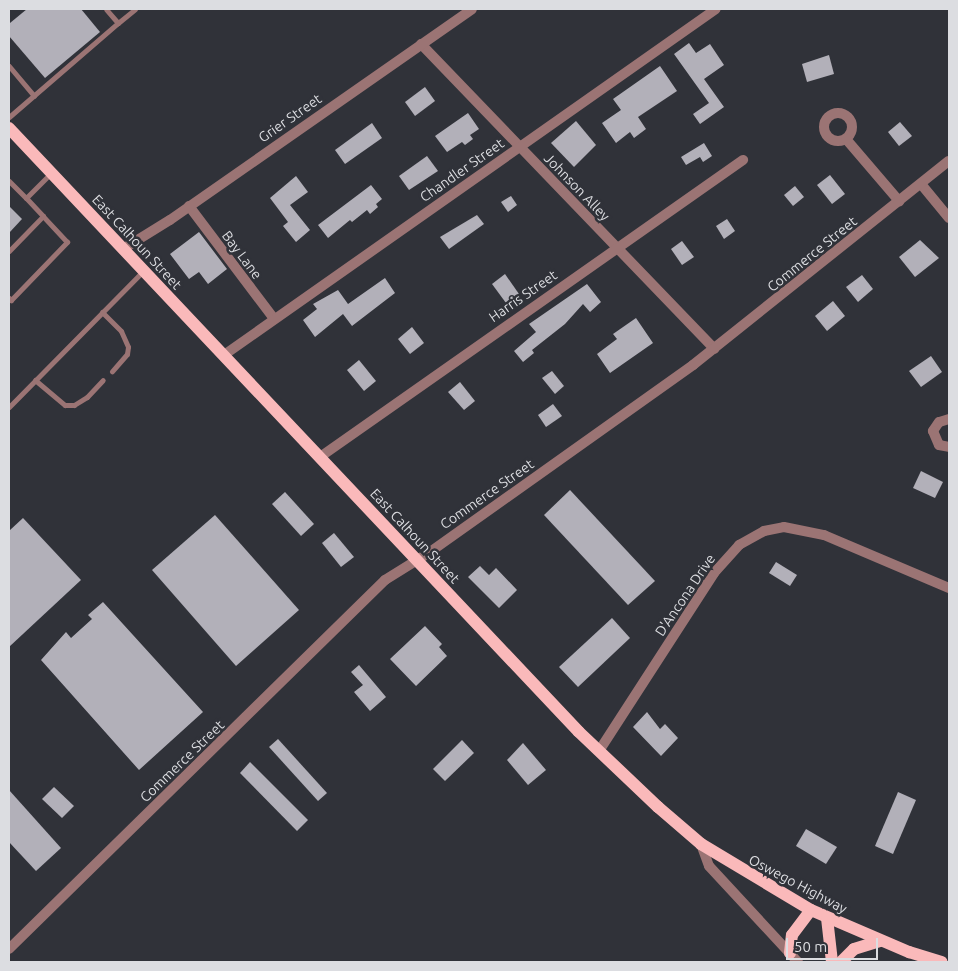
<!DOCTYPE html>
<html>
<head>
<meta charset="utf-8">
<style>
  body { margin:0 }
  #map { position:relative; width:958px; height:971px; overflow:hidden; background:#303239; font-family:Ubuntu,sans-serif }
  div>[style] { position:absolute }
  [style*='--x'] { left:calc(var(--x)*1px); top:calc(var(--y)*1px); width:calc(var(--w)*1px); rotate:calc(var(--a)*1deg) }
  .building>* { inset:0; background:#b2b0b9 }
  .lane>* { height:5px; margin:-2.5px; padding:0 2.5px; transform-origin:2.5px; border-radius:2.5px; background:#9b7474 }
  .street>* { height:10px; margin:-5px; padding:0 5px; transform-origin:5px; border-radius:5px; background:#9b7474 }
  .street>.ring { margin:-5px; padding:0; box-sizing:content-box; background:none; border:10px solid #9b7474; border-radius:50% }
  .primary>* { height:12px; margin:-6px; padding:0 6px; transform-origin:6px; border-radius:6px; background:#fab9ba }
  span { translate:-50% -50%; white-space:nowrap; text-align:center; line-height:1.15; -webkit-text-stroke:5px #303239; paint-order:stroke }
  .street-label { font-size:14px; color:#dcdde1 }
  .frame { position:absolute; inset:0; border:10px solid #dcdde1; pointer-events:none }
  .scale { position:absolute; left:786px; top:938px; width:92px; height:22px; box-sizing:border-box; border:2px solid #dcdde1; border-top:0; padding-left:6px; font-size:15px; line-height:18px; white-space:nowrap; color:#dcdde1; -webkit-text-stroke:4px #303239; paint-order:stroke }
</style>
</head>
<body>
<div id="map">
  <div class="building">
    <div style="clip-path:polygon(27px 9px,81px 9px,100px 32px,45px 78px,9px 36px,10px 23px)"></div>
    <div style="clip-path:polygon(689px 43px,696px 53px,710px 44px,724px 65px,704px 79px,724px 107px,700px 124px,693px 114px,709px 103px,674px 54px)"></div>
    <div style="clip-path:polygon(829px 55px,834px 74px,807px 82px,802px 64px)"></div>
    <div style="clip-path:polygon(660px 66px,677px 91px,638px 117px,646px 129px,634px 138px,630px 132px,616px 143px,602px 123px,621px 110px,613px 99px)"></div>
    <div style="clip-path:polygon(425px 87px,435px 101px,415px 116px,405px 102px)"></div>
    <div style="clip-path:polygon(468px 113px,479px 129px,470px 135px,473px 139px,465px 145px,462px 142px,447px 152px,435px 136px)"></div>
    <div style="clip-path:polygon(576px 121px,596px 145px,574px 167px,551px 143px)"></div>
    <div style="clip-path:polygon(900px 122px,912px 136px,899px 146px,888px 132px)"></div>
    <div style="clip-path:polygon(372px 123px,382px 138px,345px 164px,335px 150px)"></div>
    <div style="clip-path:polygon(704px 143px,712px 156px,703px 162px,700px 157px,686px 165px,681px 157px)"></div>
    <div style="clip-path:polygon(427px 156px,438px 171px,409px 190px,399px 176px)"></div>
    <div style="clip-path:polygon(830px 175px,845px 194px,832px 204px,817px 185px)"></div>
    <div style="clip-path:polygon(296px 176px,308px 192px,290px 205px,310px 230px,296px 242px,283px 226px,288px 222px,270px 198px)"></div>
    <div style="clip-path:polygon(371px 185px,382px 199px,376px 204px,378px 207px,370px 214px,367px 210px,352px 222px,350px 220px,328px 238px,318px 225px)"></div>
    <div style="clip-path:polygon(795px 186px,804px 197px,793px 206px,784px 195px)"></div>
    <div style="clip-path:polygon(511px 196px,517px 205px,508px 212px,501px 202px)"></div>
    <div style="clip-path:polygon(9px 206px,22px 219px,9px 233px)"></div>
    <div style="clip-path:polygon(477px 215px,484px 224px,449px 249px,440px 237px)"></div>
    <div style="clip-path:polygon(727px 219px,735px 231px,724px 239px,716px 226px)"></div>
    <div style="clip-path:polygon(199px 232px,227px 269px,208px 284px,199px 272px,189px 279px,170px 254px)"></div>
    <div style="clip-path:polygon(920px 240px,939px 258px,915px 277px,899px 257px)"></div>
    <div style="clip-path:polygon(682px 241px,694px 257px,682px 265px,671px 249px)"></div>
    <div style="clip-path:polygon(505px 274px,519px 294px,506px 303px,492px 284px)"></div>
    <div style="clip-path:polygon(862px 275px,873px 289px,858px 302px,846px 287px)"></div>
    <div style="clip-path:polygon(385px 278px,395px 293px,352px 326px,343px 314px,315px 337px,303px 320px,317px 309px,313px 304px,338px 290px,348px 304px)"></div>
    <div style="clip-path:polygon(587px 284px,601px 302px,590px 312px,583px 304px,565px 324px,532px 350px,534px 353px,523px 362px,514px 351px,536px 332px,529px 324px)"></div>
    <div style="clip-path:polygon(833px 301px,845px 316px,827px 331px,815px 316px)"></div>
    <div style="clip-path:polygon(636px 318px,653px 343px,610px 373px,597px 354px,617px 339px,613px 334px)"></div>
    <div style="clip-path:polygon(412px 327px,424px 343px,410px 354px,398px 339px)"></div>
    <div style="clip-path:polygon(931px 356px,942px 372px,921px 387px,909px 371px)"></div>
    <div style="clip-path:polygon(359px 360px,376px 381px,364px 391px,347px 370px)"></div>
    <div style="clip-path:polygon(552px 371px,564px 386px,555px 394px,542px 378px)"></div>
    <div style="clip-path:polygon(460px 382px,475px 401px,464px 410px,448px 392px)"></div>
    <div style="clip-path:polygon(553px 404px,562px 416px,546px 427px,538px 415px)"></div>
    <div style="clip-path:polygon(921px 471px,943px 482px,935px 498px,913px 488px)"></div>
    <div style="clip-path:polygon(570px 490px,655px 581px,628px 605px,544px 515px)"></div>
    <div style="clip-path:polygon(285px 492px,314px 524px,301px 536px,272px 504px)"></div>
    <div style="clip-path:polygon(215px 515px,299px 610px,236px 666px,152px 570px)"></div>
    <div style="clip-path:polygon(23px 518px,81px 580px,9px 647px,9px 531px)"></div>
    <div style="clip-path:polygon(334px 533px,354px 557px,341px 567px,322px 543px)"></div>
    <div style="clip-path:polygon(776px 562px,797px 575px,790px 586px,769px 573px)"></div>
    <div style="clip-path:polygon(480px 566px,489px 575px,496px 568px,517px 590px,499px 608px,468px 577px)"></div>
    <div style="clip-path:polygon(103px 602px,203px 712px,139px 770px,41px 660px,66px 632px,71px 638px,92px 619px,88px 615px)"></div>
    <div style="clip-path:polygon(612px 618px,630px 638px,578px 687px,559px 667px)"></div>
    <div style="clip-path:polygon(425px 626px,442px 644px,439px 647px,447px 656px,416px 686px,390px 659px)"></div>
    <div style="clip-path:polygon(359px 665px,386px 697px,370px 711px,354px 692px,363px 685px,351px 672px)"></div>
    <div style="clip-path:polygon(647px 712px,660px 729px,665px 724px,678px 738px,661px 756px,633px 727px)"></div>
    <div style="clip-path:polygon(278px 739px,327px 793px,318px 801px,269px 747px)"></div>
    <div style="clip-path:polygon(462px 740px,474px 753px,445px 781px,433px 769px)"></div>
    <div style="clip-path:polygon(523px 743px,546px 770px,528px 785px,507px 760px)"></div>
    <div style="clip-path:polygon(250px 762px,308px 820px,297px 831px,240px 773px)"></div>
    <div style="clip-path:polygon(54px 787px,74px 806px,62px 818px,42px 799px)"></div>
    <div style="clip-path:polygon(9px 790px,61px 848px,36px 871px,9px 842px)"></div>
    <div style="clip-path:polygon(898px 792px,916px 800px,893px 854px,875px 846px)"></div>
    <div style="clip-path:polygon(806px 829px,837px 847px,826px 864px,796px 846px)"></div>
  </div>
  <div class="lane">
    <div style="--x:118;--y:23;--w:22;--a:-39"></div>
    <div style="--x:9;--y:66;--w:39;--a:50"></div>
    <div style="--x:9;--y:117;--w:144;--a:-40.8"></div>
    <div style="--x:118;--y:23;--w:18;--a:-131"></div>
    <div style="--x:9;--y:181;--w:24;--a:45"></div>
    <div style="--x:26;--y:198;--w:35;--a:-45"></div>
    <div style="--x:9;--y:251;--w:49;--a:-45.8"></div>
    <div style="--x:43;--y:216;--w:25;--a:-133"></div>
    <div style="--x:9;--y:298;--w:3;--a:45"></div>
    <div style="--x:11;--y:300;--w:81;--a:-46"></div>
    <div style="--x:67;--y:242;--w:35;--a:-133"></div>
    <div style="--x:102;--y:312;--w:27;--a:45"></div>
    <div style="--x:121;--y:331;--w:17;--a:66"></div>
    <div style="--x:128;--y:347;--w:7;--a:98"></div>
    <div style="--x:127;--y:354;--w:23;--a:131"></div>
    <div style="--x:35;--y:380;--w:39;--a:40"></div>
    <div style="--x:65;--y:405;--w:9;--a:0"></div>
    <div style="--x:74;--y:405;--w:15;--a:-32"></div>
    <div style="--x:87;--y:397;--w:23;--a:-47"></div>
    <div style="--x:9;--y:407;--w:191;--a:-45.4"></div>
  </div>
  <div class="street">
    <div style="--x:421;--y:44;--w:423;--a:46.1"></div>
    <div class="ring" style="left:824px;top:113px;width:18px;height:18px"></div>
    <div style="--x:846;--y:139;--w:82;--a:49.5"></div>
    <div style="--x:921;--y:184;--w:44;--a:50.5"></div>
    <div style="--x:189;--y:206;--w:141;--a:53"></div>
    <div style="--x:123;--y:249;--w:55;--a:-31.7"></div>
    <div style="--x:170;--y:220;--w:368;--a:-34.9"></div>
    <div style="--x:224;--y:355;--w:601;--a:-35.12"></div>
    <div style="--x:949;--y:419;--w:10;--a:163"></div>
    <div style="--x:939;--y:422;--w:11;--a:124"></div>
    <div style="--x:933;--y:431;--w:15;--a:67"></div>
    <div style="--x:939;--y:445;--w:10;--a:11"></div>
    <div style="--x:320;--y:457;--w:517;--a:-35.07"></div>
    <div style="--x:599;--y:751;--w:212;--a:-57.1"></div>
    <div style="--x:714;--y:573;--w:38;--a:-48"></div>
    <div style="--x:739;--y:545;--w:29;--a:-29"></div>
    <div style="--x:764;--y:531;--w:20;--a:-11"></div>
    <div style="--x:784;--y:527;--w:41;--a:11.3"></div>
    <div style="--x:824;--y:535;--w:136;--a:23"></div>
    <div style="--x:701;--y:844;--w:23;--a:70"></div>
    <div style="--x:709;--y:866;--w:131;--a:47.2"></div>
    <div style="--x:9;--y:949;--w:527;--a:-44.46"></div>
    <div style="--x:385;--y:580;--w:53;--a:-31.9"></div>
    <div style="--x:430;--y:552;--w:323;--a:-35.4"></div>
    <div style="--x:693;--y:365;--w:327;--a:-38.6"></div>
  </div>
  <div class="primary">
    <div style="--x:9;--y:128;--w:830;--a:46.66"></div>
    <div style="--x:579;--y:732;--w:109;--a:43.5"></div>
    <div style="--x:658;--y:807;--w:57;--a:40.7"></div>
    <div style="--x:701;--y:844;--w:128;--a:31"></div>
    <div style="--x:811;--y:910;--w:107;--a:23.2"></div>
    <div style="--x:909;--y:952;--w:34;--a:17"></div>
    <div style="--x:827;--y:918;--w:44;--a:83.5"></div>
    <div style="--x:790;--y:953;--w:18;--a:-84"></div>
    <div style="--x:792;--y:935;--w:31;--a:-53"></div>
    <div style="--x:841;--y:962;--w:18;--a:-45"></div>
    <div style="--x:854;--y:949;--w:28;--a:-17"></div>
  </div>
  <div class="street-label">
    <span style="left:290px;top:118px;rotate:-35deg">Grier Street</span>
    <span style="left:462px;top:170px;rotate:-35deg">Chandler Street</span>
    <span style="left:577px;top:187px;rotate:46deg">Johnson Alley</span>
    <span style="left:137px;top:242px;rotate:47deg">East Calhoun Street</span>
    <span style="left:812px;top:254px;rotate:-39deg">Commerce Street</span>
    <span style="left:242px;top:255px;rotate:53deg">Bay Lane</span>
    <span style="left:523px;top:296px;rotate:-35deg">Harris Street</span>
    <span style="left:487px;top:494px;rotate:-35deg">Commerce Street</span>
    <span style="left:415px;top:536px;rotate:47deg">East Calhoun Street</span>
    <span style="left:685px;top:595px;rotate:-56deg">D'Ancona Drive</span>
    <span style="left:182px;top:761px;rotate:-44deg">Commerce Street</span>
    <span style="left:798px;top:884px;rotate:28deg">Oswego Highway</span>
  </div>
  <div class="frame"></div>
  <div class="scale">50 m</div>
</div>
</body>
</html>
